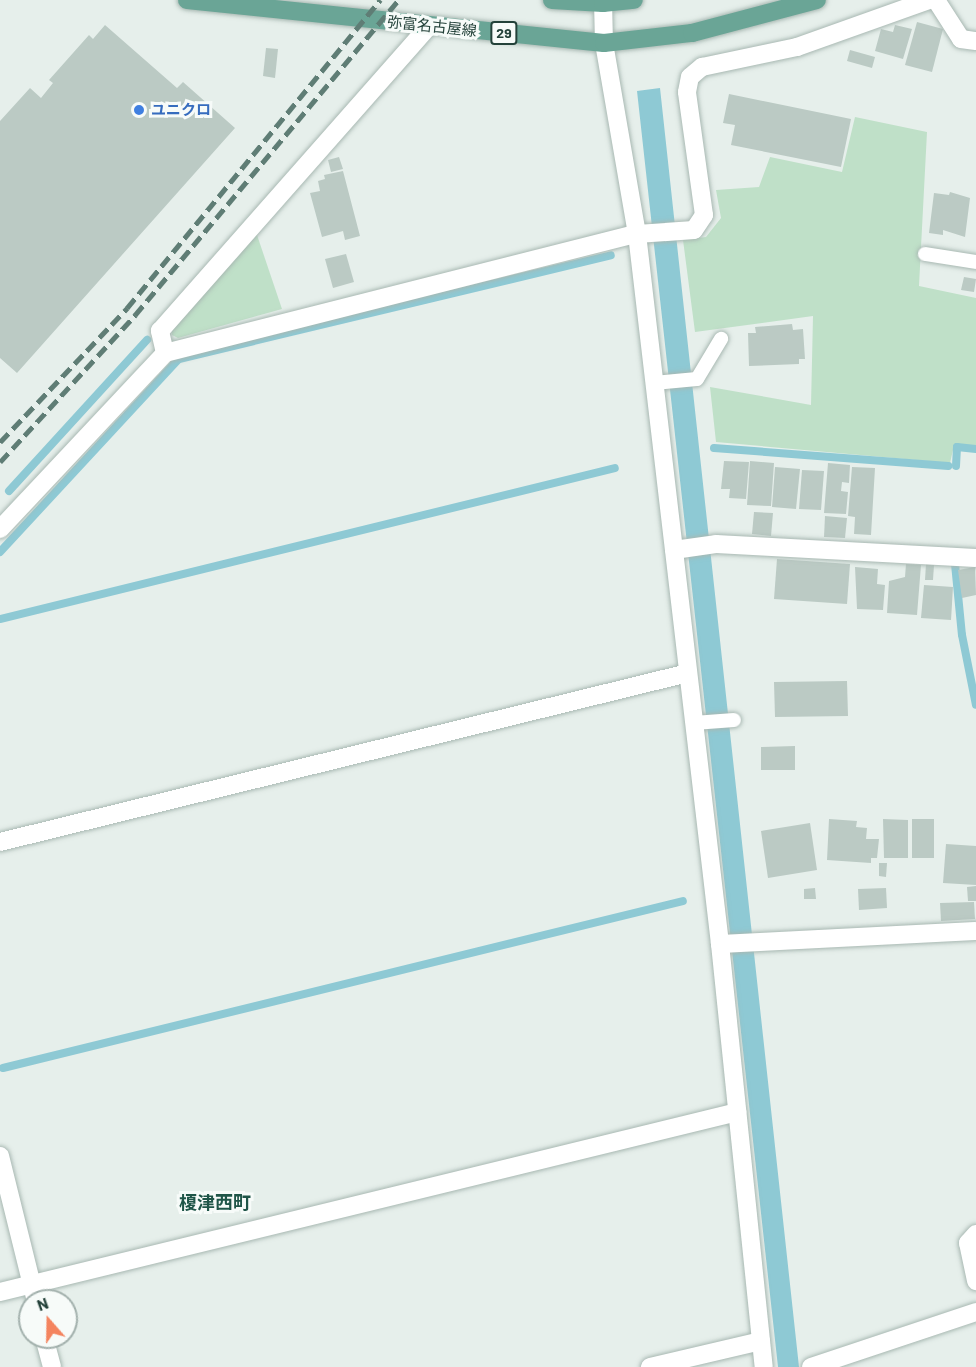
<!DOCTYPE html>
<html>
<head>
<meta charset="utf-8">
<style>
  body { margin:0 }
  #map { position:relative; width:976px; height:1367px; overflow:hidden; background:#e6efeb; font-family:Barlow,"Noto Sans JP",sans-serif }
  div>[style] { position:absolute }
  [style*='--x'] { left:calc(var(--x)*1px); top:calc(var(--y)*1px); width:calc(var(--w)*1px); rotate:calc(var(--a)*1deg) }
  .green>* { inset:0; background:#bfe0c8 }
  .water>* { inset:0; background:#8ec9d4 }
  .stream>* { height:8px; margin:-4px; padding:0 4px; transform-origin:4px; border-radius:4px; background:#8ec9d4 }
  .building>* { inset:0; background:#bbcac4 }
  .roads { filter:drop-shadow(0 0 2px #a8b8b2) drop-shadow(0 0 2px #a8b8b2) }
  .service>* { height:14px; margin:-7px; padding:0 7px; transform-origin:7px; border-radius:7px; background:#fff }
  .minor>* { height:18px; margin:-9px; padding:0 9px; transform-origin:9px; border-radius:9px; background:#fff }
  .primary>* { height:18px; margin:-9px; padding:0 9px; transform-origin:9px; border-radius:9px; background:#6aa596 }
  .rail>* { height:4.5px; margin-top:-2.25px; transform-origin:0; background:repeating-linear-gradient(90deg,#5f7d75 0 12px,transparent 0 18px) }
  .dots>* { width:16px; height:16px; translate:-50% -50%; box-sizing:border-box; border:3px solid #f7fbf9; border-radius:50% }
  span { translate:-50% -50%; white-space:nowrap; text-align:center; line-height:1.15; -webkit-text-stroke:6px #f7fbf9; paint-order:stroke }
  .shield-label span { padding:2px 4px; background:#f7fbf9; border:2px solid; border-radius:4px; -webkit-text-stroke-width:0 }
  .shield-label { font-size:14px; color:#24423a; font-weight:700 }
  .street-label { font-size:15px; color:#24423a }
  .shop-label { font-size:15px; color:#366cbe; font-weight:700 }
  .left { translate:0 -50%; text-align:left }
  .quarter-label { font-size:18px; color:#1f5548; font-weight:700 }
  .north { position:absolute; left:18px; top:1289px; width:60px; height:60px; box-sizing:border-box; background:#f7fbf9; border:2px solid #a3b1ad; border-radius:50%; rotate:340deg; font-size:16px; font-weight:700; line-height:24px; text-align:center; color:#24423a }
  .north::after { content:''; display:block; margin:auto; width:21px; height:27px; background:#f4845f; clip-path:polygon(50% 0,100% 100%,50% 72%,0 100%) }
</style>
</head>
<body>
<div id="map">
  <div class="green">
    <div style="clip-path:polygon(855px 117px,927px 132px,919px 286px,976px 298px,976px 451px,953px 450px,950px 463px,716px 442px,710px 387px,811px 405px,813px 316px,695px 332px,683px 240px,706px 237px,721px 218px,716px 190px,759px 187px,770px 157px,842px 172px)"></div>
    <div style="clip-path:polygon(256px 232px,282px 309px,178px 338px,172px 335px,172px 328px)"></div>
  </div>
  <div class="water">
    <div style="clip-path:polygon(660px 88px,699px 447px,799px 1367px,778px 1367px,637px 91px)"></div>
  </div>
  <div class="stream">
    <div style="--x:714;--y:448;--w:235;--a:4.4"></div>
    <div style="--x:956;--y:466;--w:19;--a:-87"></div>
    <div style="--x:957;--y:447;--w:19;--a:6"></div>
    <div style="--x:9;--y:491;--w:205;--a:-47.6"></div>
    <div style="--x:0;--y:552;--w:263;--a:-47.2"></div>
    <div style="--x:179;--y:359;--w:444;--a:-13.5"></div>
    <div style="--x:955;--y:564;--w:71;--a:84.4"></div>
    <div style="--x:962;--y:635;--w:71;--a:78.7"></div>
    <div style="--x:0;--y:619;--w:633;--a:-13.79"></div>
    <div style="--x:3;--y:1068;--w:700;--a:-13.8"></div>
  </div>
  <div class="building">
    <div style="clip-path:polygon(917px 22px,943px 29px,932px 72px,905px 65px)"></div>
    <div style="clip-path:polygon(105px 25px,177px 88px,183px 82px,235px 128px,17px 373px,0 358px,0 121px,30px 88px,41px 98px,53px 83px,49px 80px,89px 35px,93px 39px)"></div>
    <div style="clip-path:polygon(895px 25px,912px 29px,903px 59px,875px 51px,881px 29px,893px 32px)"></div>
    <div style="clip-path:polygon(266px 48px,278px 49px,275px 78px,263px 76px)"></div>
    <div style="clip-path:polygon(850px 50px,875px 57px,872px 68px,847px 61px)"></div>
    <div style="clip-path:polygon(729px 94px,851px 119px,841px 167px,731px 145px,735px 125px,723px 123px)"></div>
    <div style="clip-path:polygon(339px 157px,343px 169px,331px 172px,328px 160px)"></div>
    <div style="clip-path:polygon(343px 171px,360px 236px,345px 240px,343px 231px,322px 237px,310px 193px,320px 191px,318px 181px,325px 179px,324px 175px)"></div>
    <div style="clip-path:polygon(950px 192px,970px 198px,965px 237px,943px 230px,943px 235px,929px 233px,934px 193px,949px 195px)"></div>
    <div style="clip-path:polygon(346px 254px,354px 282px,333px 288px,325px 259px)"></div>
    <div style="clip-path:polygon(964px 277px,976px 279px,974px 292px,961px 290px)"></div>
    <div style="clip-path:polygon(792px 324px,793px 330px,803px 329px,805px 359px,799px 359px,799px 364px,749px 366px,748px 333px,756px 333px,755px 327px)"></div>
    <div style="clip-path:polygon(724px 461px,749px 462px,746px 499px,729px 498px,730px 489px,721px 489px)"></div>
    <div style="clip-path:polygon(750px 461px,774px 463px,771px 506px,747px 505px)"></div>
    <div style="clip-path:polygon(828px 463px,850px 465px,849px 483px,842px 482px,841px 491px,848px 492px,846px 514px,824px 513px)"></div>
    <div style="clip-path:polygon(775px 467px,800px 469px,796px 509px,772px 507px)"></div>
    <div style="clip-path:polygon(852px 467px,875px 468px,871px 535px,854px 534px,855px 517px,848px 516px)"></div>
    <div style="clip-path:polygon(802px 470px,824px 471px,821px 510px,799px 509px)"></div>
    <div style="clip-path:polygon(754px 512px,773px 513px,771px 536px,752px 534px)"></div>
    <div style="clip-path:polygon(825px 516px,847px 518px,845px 538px,824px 537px)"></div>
    <div style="clip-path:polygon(777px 559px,850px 564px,847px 604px,774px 599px)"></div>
    <div style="clip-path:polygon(906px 564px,921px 565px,917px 615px,887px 613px,889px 581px,905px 577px)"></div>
    <div style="clip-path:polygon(926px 564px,934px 565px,933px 580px,925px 580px)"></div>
    <div style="clip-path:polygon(855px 567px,878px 569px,877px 584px,885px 585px,883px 610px,857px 609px)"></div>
    <div style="clip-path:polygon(975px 567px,976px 595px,962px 598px,958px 570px)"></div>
    <div style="clip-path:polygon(924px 585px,953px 587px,951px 620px,921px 618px)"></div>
    <div style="clip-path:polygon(847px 681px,848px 716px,775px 717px,774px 682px)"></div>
    <div style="clip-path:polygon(795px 746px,795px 770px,761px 770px,761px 747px)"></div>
    <div style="clip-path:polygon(829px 819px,857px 821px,856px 827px,867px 828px,866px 839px,879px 839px,877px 858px,871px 858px,871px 863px,827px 860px)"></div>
    <div style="clip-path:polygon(883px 819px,908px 820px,908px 858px,884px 858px)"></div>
    <div style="clip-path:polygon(912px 819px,934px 819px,934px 858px,912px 858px)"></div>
    <div style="clip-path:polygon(810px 823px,817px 870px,768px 878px,761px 831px)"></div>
    <div style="clip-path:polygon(946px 844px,976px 846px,976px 885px,943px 883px)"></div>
    <div style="clip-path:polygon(879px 863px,887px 863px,886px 877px,879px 876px)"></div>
    <div style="clip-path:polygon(976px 886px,976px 901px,968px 901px,967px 887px)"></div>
    <div style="clip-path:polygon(815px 888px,816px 899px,804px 899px,804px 889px)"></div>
    <div style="clip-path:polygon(886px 888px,887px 908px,859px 910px,858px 889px)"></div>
    <div style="clip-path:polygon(974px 902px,975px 919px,941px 921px,940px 903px)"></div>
  </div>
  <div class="roads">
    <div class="service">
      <div style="--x:925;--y:254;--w:52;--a:8.9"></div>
      <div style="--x:654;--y:383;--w:43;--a:-5.3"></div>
      <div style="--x:697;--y:379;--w:47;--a:-59"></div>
      <div style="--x:694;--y:723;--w:40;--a:-4.3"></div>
    </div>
    <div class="minor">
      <div style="--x:603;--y:0;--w:43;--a:88.7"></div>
      <div style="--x:604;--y:43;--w:194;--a:80.2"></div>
      <div style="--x:637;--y:234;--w:715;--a:83.33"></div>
      <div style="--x:720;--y:944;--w:425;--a:84.1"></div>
      <div style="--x:936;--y:0;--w:46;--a:57.3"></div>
      <div style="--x:961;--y:39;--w:15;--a:8"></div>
      <div style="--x:165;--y:353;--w:23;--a:-103"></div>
      <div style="--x:160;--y:331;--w:407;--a:-48.6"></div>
      <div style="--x:0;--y:529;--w:241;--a:-46.8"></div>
      <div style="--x:165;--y:353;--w:487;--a:-14.2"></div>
      <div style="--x:637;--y:234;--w:57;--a:-4"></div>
      <div style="--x:694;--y:230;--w:18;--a:-56"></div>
      <div style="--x:704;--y:215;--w:124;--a:-97.9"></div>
      <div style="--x:687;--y:92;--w:15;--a:-79"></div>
      <div style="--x:690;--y:77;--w:16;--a:-40"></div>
      <div style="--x:702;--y:67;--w:97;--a:-11.9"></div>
      <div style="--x:797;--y:47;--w:140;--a:-19.6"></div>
      <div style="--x:674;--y:550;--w:42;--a:-8.1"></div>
      <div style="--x:716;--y:544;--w:260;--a:3.1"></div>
      <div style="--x:0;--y:842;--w:708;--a:-13.8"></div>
      <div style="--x:720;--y:944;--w:256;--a:-2.9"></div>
      <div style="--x:0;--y:1156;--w:149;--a:76.1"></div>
      <div style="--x:976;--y:1234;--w:12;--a:132"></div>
      <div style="--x:968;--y:1243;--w:39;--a:78"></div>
      <div style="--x:0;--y:1292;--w:759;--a:-13.72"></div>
      <div style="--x:44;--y:1337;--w:31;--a:75"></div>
      <div style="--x:650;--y:1367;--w:114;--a:-13.2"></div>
      <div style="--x:811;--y:1367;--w:174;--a:-18.4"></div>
    </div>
    <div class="primary">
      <div style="--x:187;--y:0;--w:419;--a:5.9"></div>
      <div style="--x:604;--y:43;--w:89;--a:-6.5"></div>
      <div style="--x:692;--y:33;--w:129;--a:-14.8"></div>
      <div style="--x:552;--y:0;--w:51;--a:3.4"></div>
      <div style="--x:603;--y:3;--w:31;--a:-6"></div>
    </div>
  </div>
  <div class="rail">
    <div style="--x:0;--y:442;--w:185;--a:-46.5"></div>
    <div style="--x:127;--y:308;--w:399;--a:-50.6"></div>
    <div style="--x:0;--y:462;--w:200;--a:-47.4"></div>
    <div style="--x:135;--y:315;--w:410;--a:-50.1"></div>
  </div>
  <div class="dots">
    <div style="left:139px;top:110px;background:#3f7fe0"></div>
  </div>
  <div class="shield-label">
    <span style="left:504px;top:33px">29</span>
  </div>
  <div class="street-label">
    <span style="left:432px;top:26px;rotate:6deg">弥富名古屋線</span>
  </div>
  <div class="shop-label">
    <span class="left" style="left:151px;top:110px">ユニクロ</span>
  </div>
  <div class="quarter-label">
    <span style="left:215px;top:1202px">榎津西町</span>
  </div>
  <div class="north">N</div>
</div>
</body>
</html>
